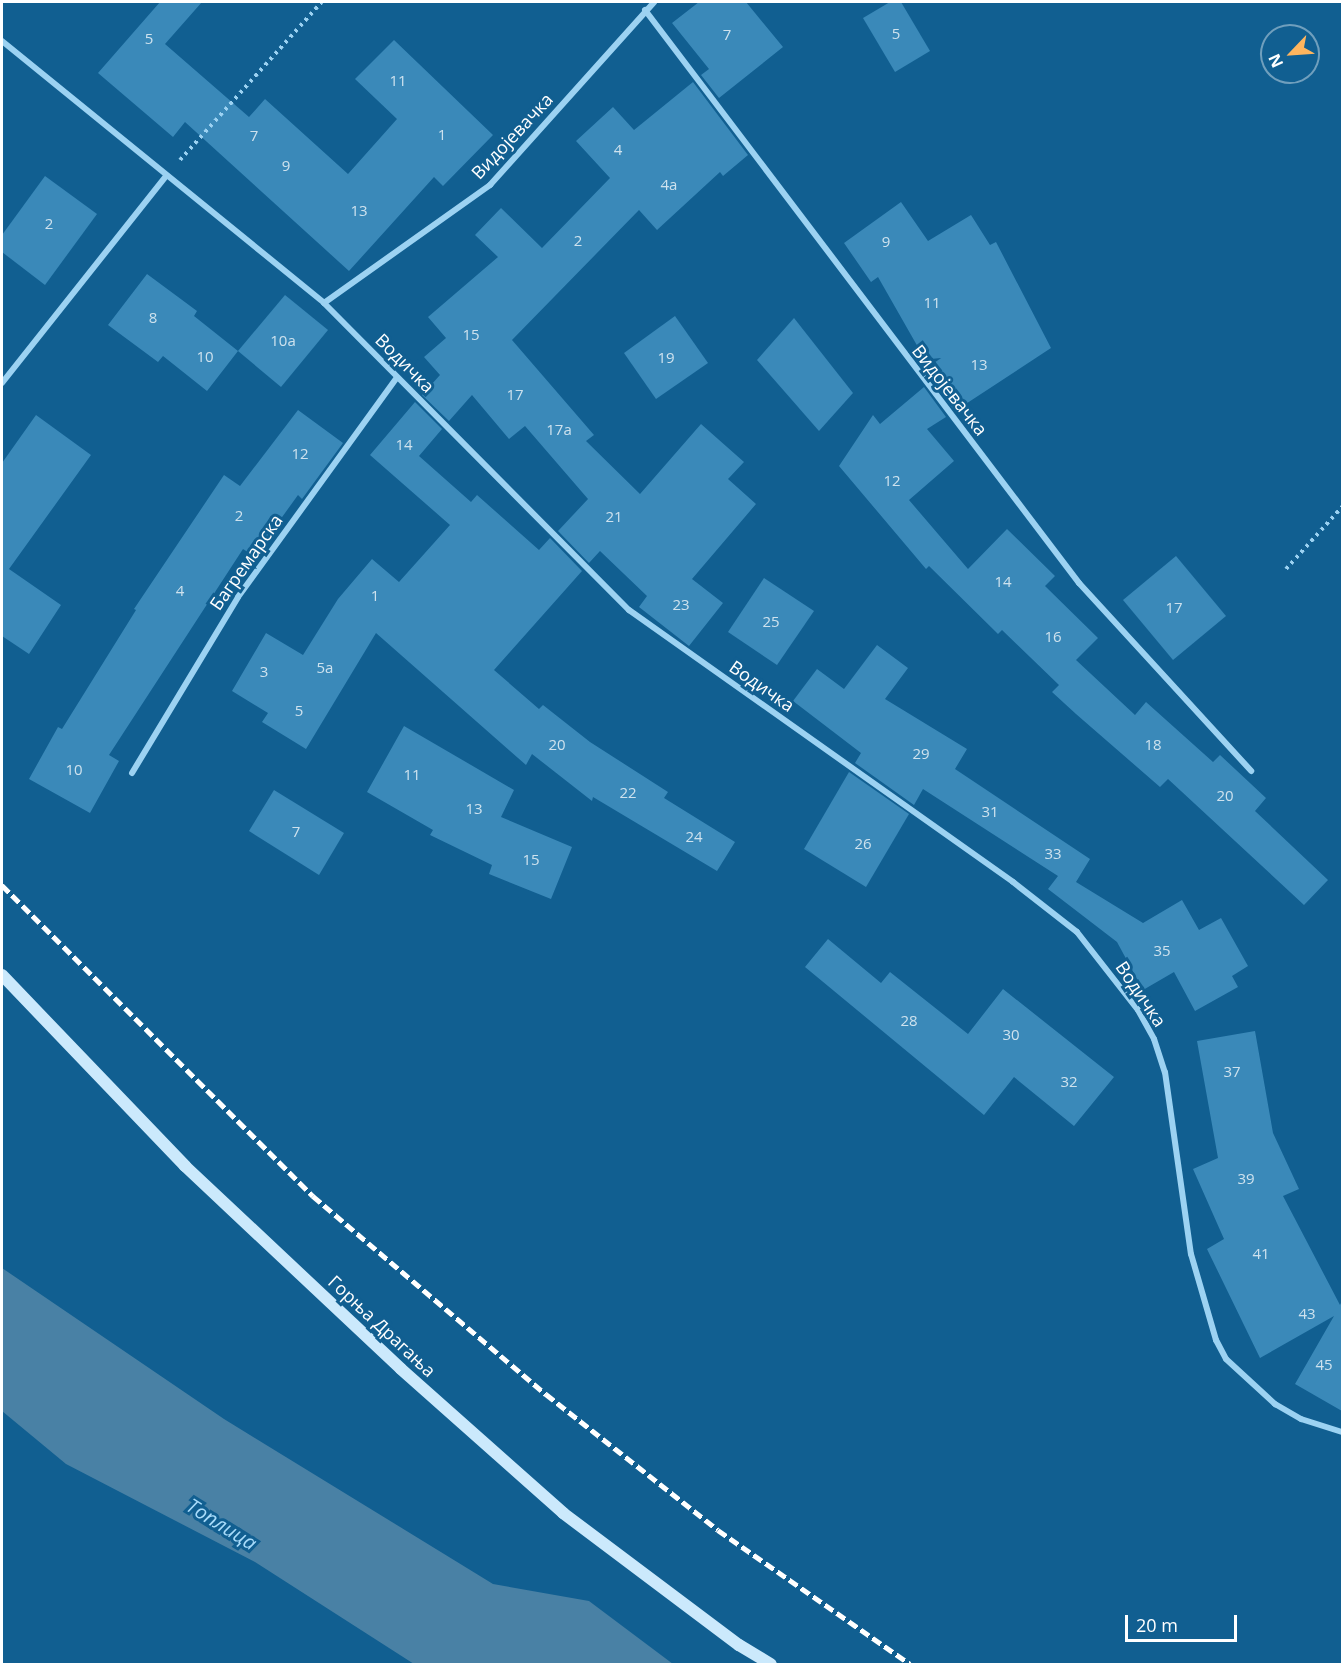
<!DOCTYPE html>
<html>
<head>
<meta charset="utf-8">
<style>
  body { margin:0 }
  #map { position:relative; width:1344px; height:1666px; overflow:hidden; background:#115f91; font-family:"Open Sans",sans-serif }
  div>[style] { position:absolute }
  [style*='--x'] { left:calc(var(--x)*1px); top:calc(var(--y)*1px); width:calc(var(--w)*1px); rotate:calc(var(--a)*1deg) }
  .water>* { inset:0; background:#4981a5 }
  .building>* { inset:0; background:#3a89b9 }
  .path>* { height:4px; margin-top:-2px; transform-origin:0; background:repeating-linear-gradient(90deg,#9cd2f2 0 3px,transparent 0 7.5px) }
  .street>* { height:6px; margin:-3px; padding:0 3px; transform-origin:3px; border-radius:3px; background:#9cd2f2 }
  .secondary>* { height:12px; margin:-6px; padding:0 6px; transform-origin:6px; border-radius:6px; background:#cbe9fc }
  .rail>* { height:4.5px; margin-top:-2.25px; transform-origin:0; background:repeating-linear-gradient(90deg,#fff 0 10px,transparent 0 14.5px) }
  span { translate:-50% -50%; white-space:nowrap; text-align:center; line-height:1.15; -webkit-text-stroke:6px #115f91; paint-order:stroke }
  .number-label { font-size:15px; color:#cee2ee }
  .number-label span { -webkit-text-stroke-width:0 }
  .street-label { font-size:18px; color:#fff }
  .water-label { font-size:20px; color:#a8dbfa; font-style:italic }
  .frame { position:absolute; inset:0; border:3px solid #fff; pointer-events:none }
  .north { position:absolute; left:1260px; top:24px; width:60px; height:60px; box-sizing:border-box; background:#115f91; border:2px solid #709fbd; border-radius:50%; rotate:245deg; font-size:16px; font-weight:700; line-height:24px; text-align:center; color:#fff }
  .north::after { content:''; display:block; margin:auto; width:21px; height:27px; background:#ffb55e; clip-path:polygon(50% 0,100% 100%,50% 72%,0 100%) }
  .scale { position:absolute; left:1125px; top:1615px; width:112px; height:27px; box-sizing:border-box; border:3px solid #fff; border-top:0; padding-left:8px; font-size:18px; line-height:21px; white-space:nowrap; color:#fff; -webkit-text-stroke:4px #115f91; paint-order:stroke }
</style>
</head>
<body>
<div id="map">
  <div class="water">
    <div style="clip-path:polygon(2px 1268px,224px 1419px,493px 1584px,589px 1601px,673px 1664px,414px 1664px,255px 1562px,66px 1464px,2px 1411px)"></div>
  </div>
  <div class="building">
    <div style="clip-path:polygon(160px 2px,202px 2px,165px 44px,249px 117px,265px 99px,348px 174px,397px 119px,355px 79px,394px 40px,493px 135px,443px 186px,434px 177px,349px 271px,185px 122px,173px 137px,98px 73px)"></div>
    <div style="clip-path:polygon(699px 2px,746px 2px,783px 47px,719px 98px,701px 75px,709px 69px,672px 23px)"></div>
    <div style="clip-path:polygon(890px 2px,901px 2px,930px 51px,895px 72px,863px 18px)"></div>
    <div style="clip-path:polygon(693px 82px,748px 155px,723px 176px,720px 172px,657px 230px,639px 210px,512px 340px,594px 435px,586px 441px,640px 494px,701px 424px,744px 462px,728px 479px,756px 504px,692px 579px,723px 603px,689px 646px,639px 607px,647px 596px,600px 551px,589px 563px,558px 531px,588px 499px,525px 426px,509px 439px,472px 395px,449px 421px,422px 395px,440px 375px,424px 357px,446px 338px,428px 317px,498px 257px,475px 235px,501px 208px,542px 248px,610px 178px,576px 141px,613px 107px,634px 130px)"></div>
    <div style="clip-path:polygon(45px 176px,97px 214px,45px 285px,2px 252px,2px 235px)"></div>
    <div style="clip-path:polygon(901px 202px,928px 241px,971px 215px,990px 245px,996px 242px,1051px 348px,955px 411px,932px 380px,935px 377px,878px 277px,871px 282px,844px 243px)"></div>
    <div style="clip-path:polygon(147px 274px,197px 311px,194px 316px,238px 351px,207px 391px,163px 356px,158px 362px,108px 325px)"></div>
    <div style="clip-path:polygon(285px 295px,328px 330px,281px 387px,238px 351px)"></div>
    <div style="clip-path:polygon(675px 316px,708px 363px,656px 399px,624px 353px)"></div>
    <div style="clip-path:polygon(794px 318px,853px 393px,819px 431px,757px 360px)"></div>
    <div style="clip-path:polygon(924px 387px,946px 417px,927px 429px,954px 461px,909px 500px,968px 569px,1007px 529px,1055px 576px,1045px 586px,1098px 638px,1076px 660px,1135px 715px,1146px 702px,1213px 762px,1220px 755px,1266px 798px,1255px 811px,1328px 880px,1304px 905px,1168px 779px,1160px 787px,1076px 714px,1052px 692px,1059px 685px,1002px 630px,998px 634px,929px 566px,926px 569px,839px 466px,873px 415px,880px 424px)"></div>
    <div style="clip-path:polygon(415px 402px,442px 429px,419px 456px,471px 502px,477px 495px,539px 550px,550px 538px,582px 571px,494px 670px,539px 709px,543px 705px,590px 742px,668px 792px,664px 798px,735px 842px,717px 871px,593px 797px,592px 801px,532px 754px,526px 765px,376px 633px,306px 749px,262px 722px,268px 713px,232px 691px,266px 633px,303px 655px,338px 599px,372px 559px,399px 582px,450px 525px,370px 455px)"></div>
    <div style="clip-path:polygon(298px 410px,343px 443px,302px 499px,298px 495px,254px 556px,243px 549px,109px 755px,119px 761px,90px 813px,29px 779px,58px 727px,62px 729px,136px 610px,134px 609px,224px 475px,240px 486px)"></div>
    <div style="clip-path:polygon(36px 415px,91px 455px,9px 569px,61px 605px,29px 654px,2px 636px,2px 463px)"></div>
    <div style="clip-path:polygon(1176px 556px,1226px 616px,1173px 660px,1123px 600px)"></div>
    <div style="clip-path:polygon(764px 578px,814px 611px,777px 665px,728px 632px)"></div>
    <div style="clip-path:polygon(877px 645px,908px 668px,885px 699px,967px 749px,955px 769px,1090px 859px,1076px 882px,1143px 923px,1182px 900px,1199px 930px,1221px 918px,1248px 966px,1232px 976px,1238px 987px,1195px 1011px,1174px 972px,1143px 990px,1117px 942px,1048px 889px,1058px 876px,923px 789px,914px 805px,855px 763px,861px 753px,793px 701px,817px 669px,844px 689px)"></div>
    <div style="clip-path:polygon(404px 726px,514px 790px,501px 817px,572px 847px,551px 899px,489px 874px,492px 865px,430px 835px,433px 830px,367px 792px)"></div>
    <div style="clip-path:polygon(849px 772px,909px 814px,866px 887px,804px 849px)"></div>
    <div style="clip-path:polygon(274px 790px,344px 833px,319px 875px,249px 831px)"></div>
    <div style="clip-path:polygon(828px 939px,881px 983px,890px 972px,968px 1034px,1003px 989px,1114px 1077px,1074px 1126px,1014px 1077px,984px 1115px,805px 967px)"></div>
    <div style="clip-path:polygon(1255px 1031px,1273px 1133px,1299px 1189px,1283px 1196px,1340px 1305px,1342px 1301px,1342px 1411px,1295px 1384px,1334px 1316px,1260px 1358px,1207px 1249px,1224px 1239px,1193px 1169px,1218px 1158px,1197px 1041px)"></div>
  </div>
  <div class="path">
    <div style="--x:180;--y:160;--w:212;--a:-48.1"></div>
    <div style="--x:1286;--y:569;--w:84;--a:-47.9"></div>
  </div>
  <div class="street">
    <div style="--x:645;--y:10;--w:719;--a:52.86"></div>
    <div style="--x:1079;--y:583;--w:255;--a:47.5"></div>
    <div style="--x:2;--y:41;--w:415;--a:39.1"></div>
    <div style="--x:324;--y:303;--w:433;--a:45.2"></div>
    <div style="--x:629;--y:610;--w:471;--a:35.3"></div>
    <div style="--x:1013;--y:882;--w:81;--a:38"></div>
    <div style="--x:1077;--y:932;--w:99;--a:52"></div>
    <div style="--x:1138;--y:1010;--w:33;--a:61"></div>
    <div style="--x:1154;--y:1039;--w:35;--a:72"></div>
    <div style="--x:1165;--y:1072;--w:184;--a:81.9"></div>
    <div style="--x:1191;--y:1254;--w:90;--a:73.8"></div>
    <div style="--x:1216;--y:1340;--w:21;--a:62"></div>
    <div style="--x:1226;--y:1359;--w:67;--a:42.6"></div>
    <div style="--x:1275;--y:1404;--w:30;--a:30"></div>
    <div style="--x:1301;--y:1419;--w:43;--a:17.6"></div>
    <div style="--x:324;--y:303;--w:204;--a:-35.4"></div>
    <div style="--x:490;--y:185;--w:246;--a:-48.1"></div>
    <div style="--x:2;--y:383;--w:264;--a:-51.6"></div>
    <div style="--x:132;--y:773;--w:205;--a:-58.9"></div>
    <div style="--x:238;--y:597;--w:271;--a:-54.1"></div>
  </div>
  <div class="secondary">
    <div style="--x:2;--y:975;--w:265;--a:46.2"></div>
    <div style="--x:185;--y:1166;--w:296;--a:43.2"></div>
    <div style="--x:401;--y:1369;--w:217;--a:41.6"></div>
    <div style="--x:563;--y:1513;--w:220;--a:36.9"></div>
    <div style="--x:739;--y:1645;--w:37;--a:31"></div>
  </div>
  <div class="rail">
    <div style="--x:2;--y:885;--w:440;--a:45"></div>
    <div style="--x:313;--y:1196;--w:306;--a:40.4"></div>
    <div style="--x:546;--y:1394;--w:219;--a:38.3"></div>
    <div style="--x:718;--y:1530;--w:234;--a:34.9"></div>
  </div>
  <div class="number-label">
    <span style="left:896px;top:34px">5</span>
    <span style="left:727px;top:35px">7</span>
    <span style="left:149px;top:39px">5</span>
    <span style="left:398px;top:81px">11</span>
    <span style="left:442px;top:135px">1</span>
    <span style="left:254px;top:136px">7</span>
    <span style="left:618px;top:150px">4</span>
    <span style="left:286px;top:166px">9</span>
    <span style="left:669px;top:185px">4a</span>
    <span style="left:359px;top:211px">13</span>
    <span style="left:49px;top:224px">2</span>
    <span style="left:578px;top:241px">2</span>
    <span style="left:886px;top:242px">9</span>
    <span style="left:932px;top:303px">11</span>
    <span style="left:153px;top:318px">8</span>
    <span style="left:471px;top:335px">15</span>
    <span style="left:283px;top:341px">10a</span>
    <span style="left:205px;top:357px">10</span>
    <span style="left:666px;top:358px">19</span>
    <span style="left:979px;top:365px">13</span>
    <span style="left:515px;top:395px">17</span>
    <span style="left:559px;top:430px">17a</span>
    <span style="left:404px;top:445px">14</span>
    <span style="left:300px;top:454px">12</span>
    <span style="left:892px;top:481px">12</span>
    <span style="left:239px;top:516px">2</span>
    <span style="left:614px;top:517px">21</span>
    <span style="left:1003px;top:582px">14</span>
    <span style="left:180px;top:591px">4</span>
    <span style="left:375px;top:596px">1</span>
    <span style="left:681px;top:605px">23</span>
    <span style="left:1174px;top:608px">17</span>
    <span style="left:771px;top:622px">25</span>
    <span style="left:1053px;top:637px">16</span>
    <span style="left:325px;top:668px">5a</span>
    <span style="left:264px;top:672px">3</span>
    <span style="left:299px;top:711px">5</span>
    <span style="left:557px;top:745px">20</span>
    <span style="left:1153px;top:745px">18</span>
    <span style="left:921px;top:754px">29</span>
    <span style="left:74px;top:770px">10</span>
    <span style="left:412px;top:775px">11</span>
    <span style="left:628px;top:793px">22</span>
    <span style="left:1225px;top:796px">20</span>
    <span style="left:474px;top:809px">13</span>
    <span style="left:990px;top:812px">31</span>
    <span style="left:296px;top:832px">7</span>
    <span style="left:694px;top:837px">24</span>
    <span style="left:863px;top:844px">26</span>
    <span style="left:1053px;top:854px">33</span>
    <span style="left:531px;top:860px">15</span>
    <span style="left:1162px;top:951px">35</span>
    <span style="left:909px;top:1021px">28</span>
    <span style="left:1011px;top:1035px">30</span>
    <span style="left:1232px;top:1072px">37</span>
    <span style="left:1069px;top:1082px">32</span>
    <span style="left:1246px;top:1179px">39</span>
    <span style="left:1261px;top:1254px">41</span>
    <span style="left:1307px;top:1314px">43</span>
    <span style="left:1324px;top:1365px">45</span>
  </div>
  <div class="street-label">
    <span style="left:512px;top:136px;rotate:-47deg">Видојевачка</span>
    <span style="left:405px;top:363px;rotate:45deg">Водичка</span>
    <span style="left:950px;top:390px;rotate:52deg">Видојевачка</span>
    <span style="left:246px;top:562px;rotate:-55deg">Багремарска</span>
    <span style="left:762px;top:686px;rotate:35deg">Водичка</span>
    <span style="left:1141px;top:994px;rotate:56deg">Водичка</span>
    <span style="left:382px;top:1326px;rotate:43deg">Горња Драгања</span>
  </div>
  <div class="water-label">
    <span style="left:222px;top:1524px;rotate:32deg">Топлица</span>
  </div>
  <div class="frame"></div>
  <div class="north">N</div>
  <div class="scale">20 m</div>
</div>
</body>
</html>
